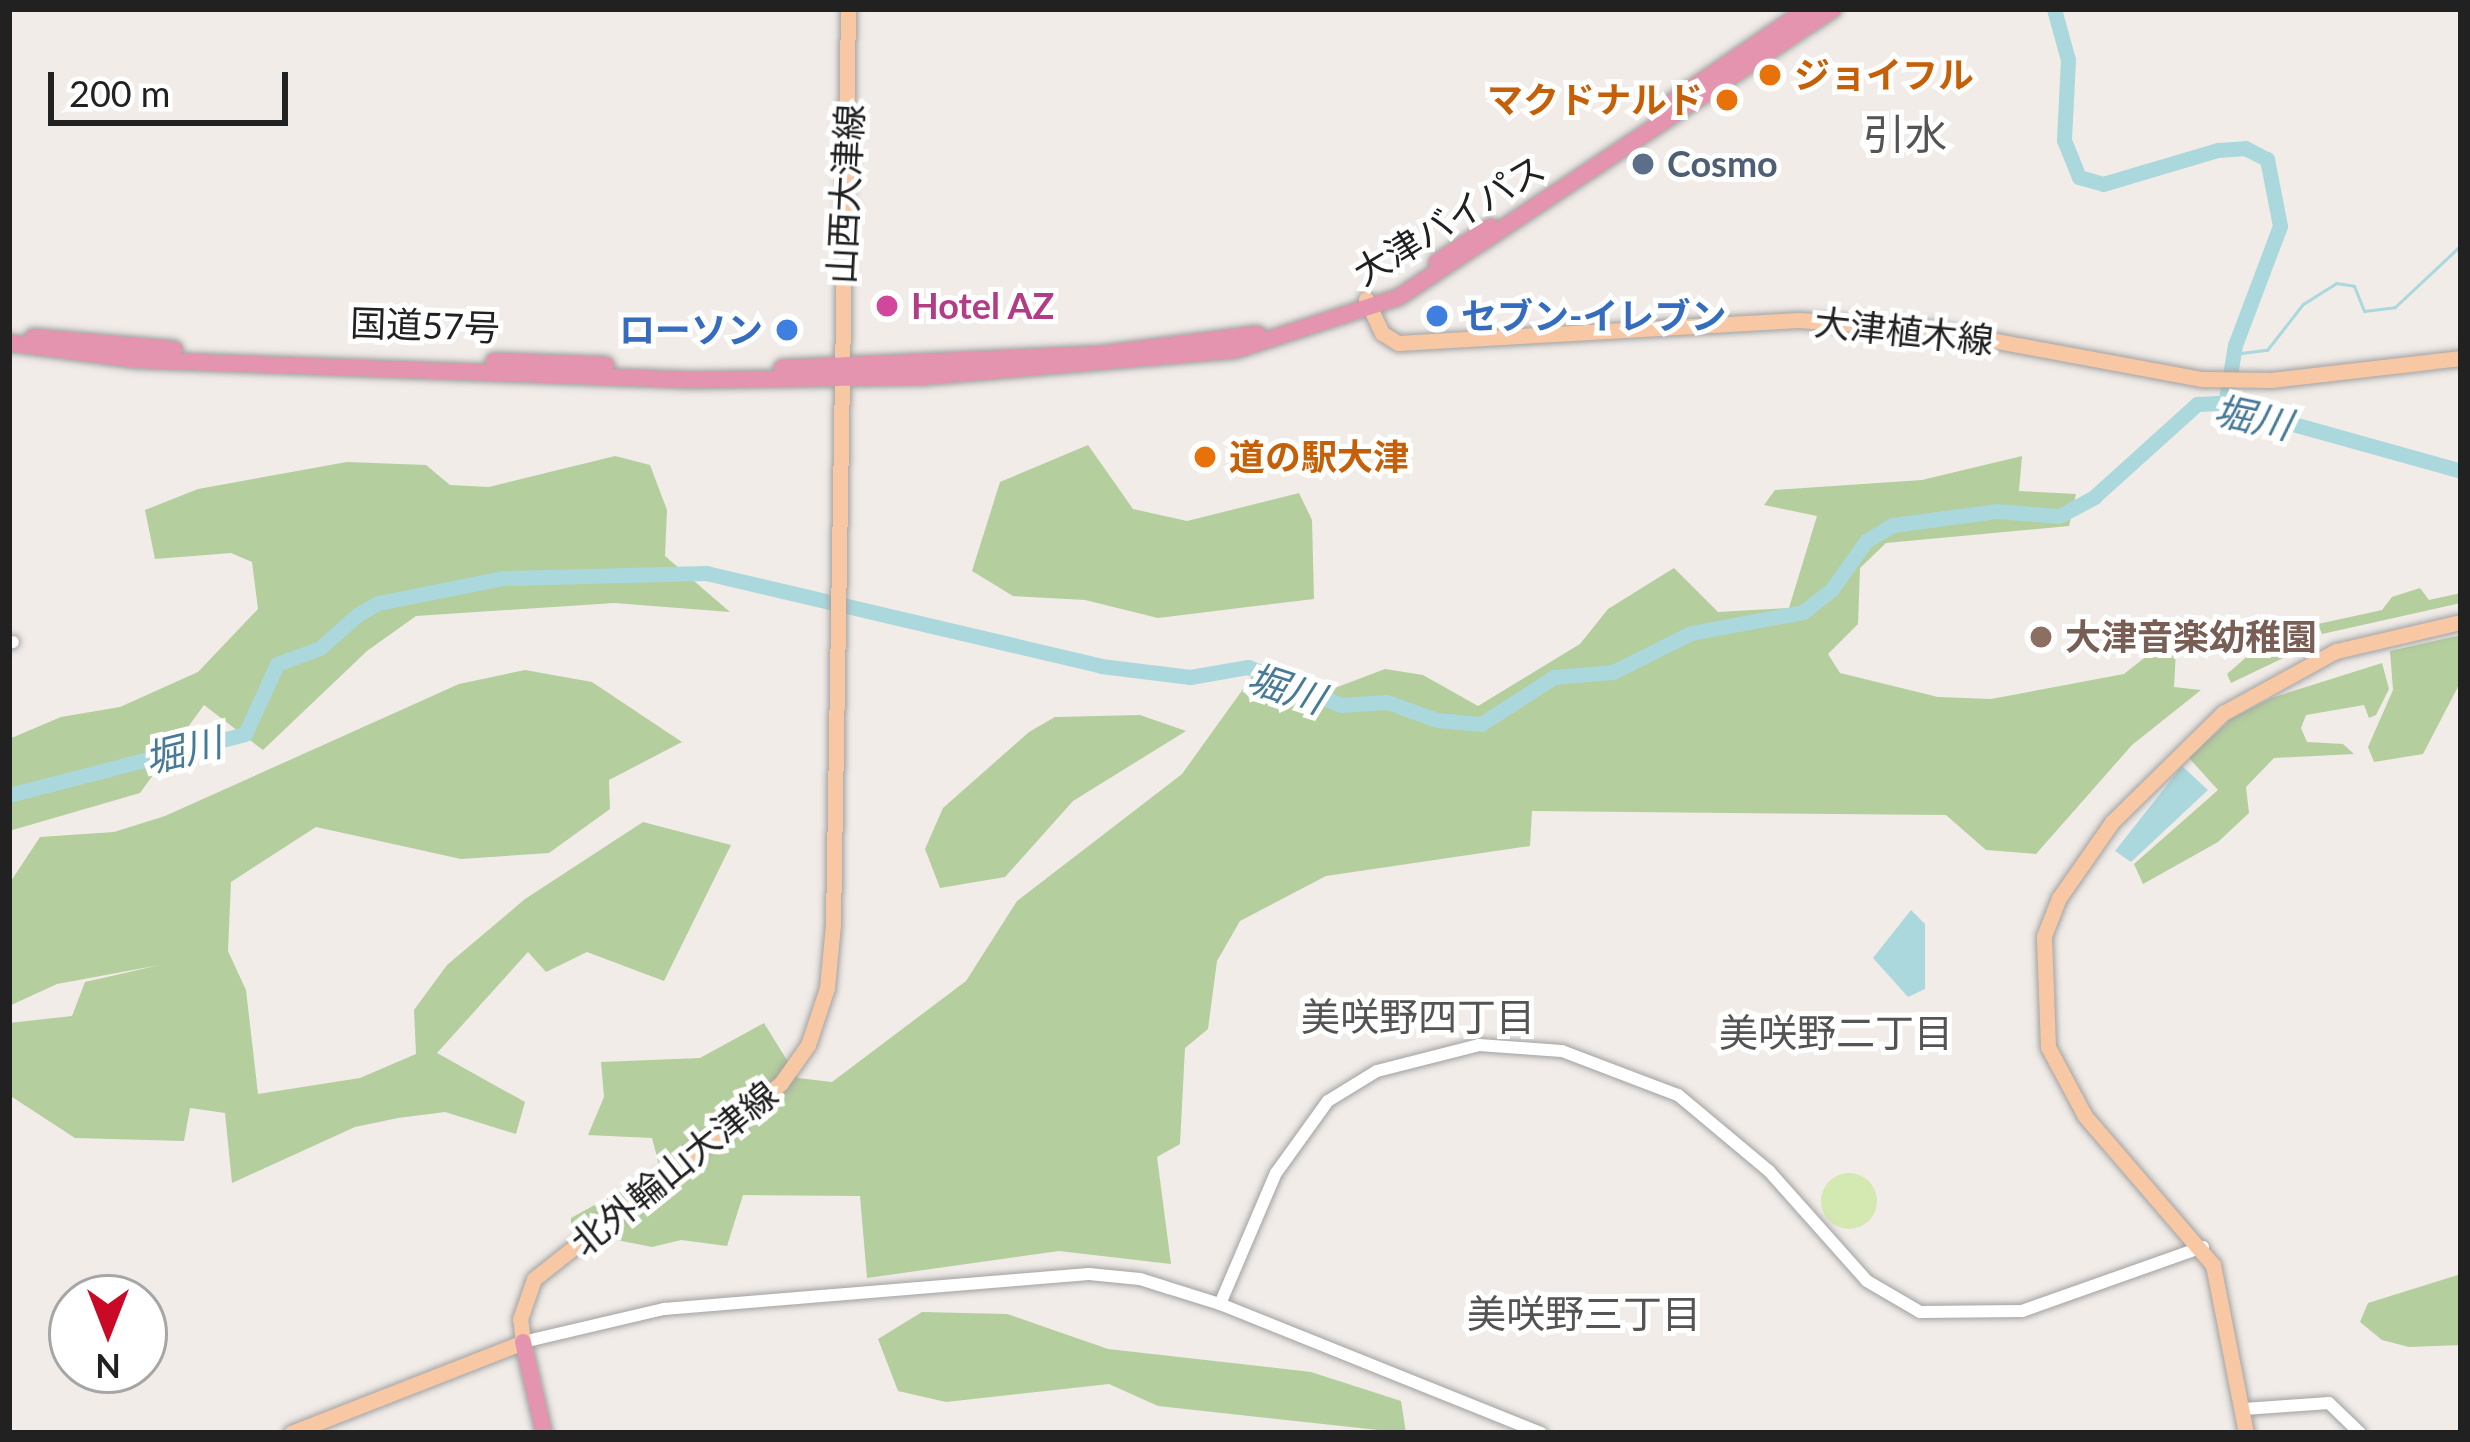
<!DOCTYPE html>
<html>
<head>
<meta charset="utf-8">
<style>
  body { margin:0 }
  #map { position:relative; width:2470px; height:1442px; overflow:hidden; background:#f1ece8; font-family:Lato,"Noto Sans JP",sans-serif }
  div>[style] { position:absolute }
  [style*='--x'] { left:calc(var(--x)*1px); top:calc(var(--y)*1px); width:calc(var(--w)*1px); rotate:calc(var(--a)*1deg) }
  .grass>* { inset:0; background:#d4e8b1 }
  .round { border-radius:50% }
  .forest>* { inset:0; background:#b4ce9e }
  .water>* { inset:0; background:#aad8dc }
  .stream>* { height:3px; margin:-1.5px; padding:0 1.5px; transform-origin:1.5px; border-radius:1.5px; background:#aad8dc }
  .river>* { height:15px; margin:-7.5px; padding:0 7.5px; transform-origin:7.5px; border-radius:7.5px; background:#aad8dc }
  .roads { filter:drop-shadow(0 0 3px #a2a2a2) drop-shadow(0 0 3px #a2a2a2) }
  .minor>* { height:12px; margin:-6px; padding:0 6px; transform-origin:6px; border-radius:6px; background:#fff }
  .major>* { height:15px; margin:-7.5px; padding:0 7.5px; transform-origin:7.5px; border-radius:7.5px; background:#f8c8a5 }
  .highway>* { height:16px; margin:-8px; padding:0 8px; transform-origin:8px; border-radius:8px; background:#e494af }
  .dots>* { width:33px; height:33px; translate:-50% -50%; box-sizing:border-box; border:6px solid #fff; border-radius:50% }
  span { translate:-50% -50%; white-space:nowrap; text-align:center; line-height:1.15; -webkit-text-stroke:10px #fff; paint-order:stroke }
  .food-label { font-size:36px; color:#c56008; font-weight:700 }
  .left { translate:0 -50%; text-align:left }
  .right { translate:-100% -50%; text-align:right }
  .service-label { font-size:36px; color:#4e5e75; font-weight:700 }
  .street-label { font-size:36px; color:#212121 }
  .hotel-label { font-size:36px; color:#b23c85; font-weight:700 }
  .shop-label { font-size:36px; color:#366cbe; font-weight:700 }
  .education-label { font-size:36px; color:#785e54; font-weight:700 }
  .water-label { font-size:39px; color:#477a96; font-style:italic }
  .neighbourhood-label { font-size:39px; color:#545454 }
  .quarter-label { font-size:42px; color:#545454 }
  .frame { position:absolute; inset:0; border:12px solid #212121; pointer-events:none }
  .north { position:absolute; left:48px; top:1274px; width:120px; height:120px; box-sizing:border-box; background:#fff; border:3px solid #a6a6a6; border-radius:50%; rotate:180deg; font-size:33px; font-weight:700; line-height:48px; text-align:center; color:#212121 }
  .north::after { content:''; display:block; margin:auto; width:42px; height:54px; background:#c90926; clip-path:polygon(50% 0,100% 100%,50% 72%,0 100%) }
  .scale { position:absolute; left:48px; top:72px; width:240px; height:54px; box-sizing:border-box; border:6px solid #212121; border-top:0; padding-left:15px; font-size:36px; line-height:42px; white-space:nowrap; color:#212121; -webkit-text-stroke:9px #fff; paint-order:stroke }
</style>
</head>
<body>
<div id="map">
  <div class="grass">
    <div class="round" style="left:1821px;top:1173px;width:56px;height:56px"></div>
  </div>
  <div class="forest">
    <div style="clip-path:polygon(1088px 445px,1133px 509px,1187px 521px,1299px 493px,1312px 520px,1314px 599px,1158px 618px,1085px 600px,1013px 596px,972px 571px,1000px 482px)"></div>
    <div style="clip-path:polygon(615px 456px,650px 465px,667px 510px,665px 556px,730px 612px,614px 603px,416px 616px,367px 651px,263px 750px,204px 705px,140px 793px,9px 831px,9px 739px,61px 717px,120px 707px,198px 672px,258px 609px,252px 562px,231px 553px,155px 559px,145px 510px,198px 489px,347px 462px,426px 465px,450px 485px,489px 487px)"></div>
    <div style="clip-path:polygon(2022px 456px,2019px 491px,2076px 494px,2069px 526px,1886px 543px,1860px 568px,1858px 624px,1828px 654px,1840px 673px,1938px 697px,1991px 699px,2124px 674px,2148px 655px,2176px 651px,2174px 687px,2201px 690px,2132px 745px,2036px 854px,1986px 850px,1946px 815px,1532px 811px,1530px 846px,1326px 876px,1240px 921px,1217px 961px,1208px 1029px,1185px 1048px,1180px 1144px,1157px 1157px,1171px 1264px,1059px 1251px,867px 1278px,860px 1196px,743px 1195px,727px 1246px,681px 1240px,652px 1247px,571px 1231px,571px 1218px,660px 1169px,652px 1138px,588px 1135px,604px 1097px,601px 1062px,700px 1058px,764px 1023px,798px 1078px,832px 1082px,966px 981px,1017px 901px,1182px 774px,1261px 664px,1327px 691px,1385px 669px,1423px 675px,1478px 706px,1580px 644px,1608px 609px,1674px 568px,1718px 612px,1789px 608px,1817px 516px,1764px 505px,1775px 490px,1922px 480px)"></div>
    <div style="clip-path:polygon(2420px 588px,2429px 600px,2461px 593px,2461px 603px,2322px 634px,2318px 624px,2382px 610px,2392px 597px)"></div>
    <div style="clip-path:polygon(2259px 627px,2294px 653px,2231px 683px,2227px 674px,2250px 654px,2249px 632px)"></div>
    <div style="clip-path:polygon(2461px 635px,2461px 681px,2423px 754px,2374px 762px,2368px 747px,2393px 690px,2390px 651px)"></div>
    <div style="clip-path:polygon(2382px 663px,2389px 689px,2376px 715px,2369px 718px,2364px 705px,2306px 715px,2301px 728px,2307px 742px,2343px 744px,2354px 754px,2274px 758px,2246px 787px,2249px 813px,2218px 842px,2143px 884px,2134px 864px,2218px 790px,2189px 758px,2231px 719px,2271px 698px)"></div>
    <div style="clip-path:polygon(525px 670px,592px 682px,682px 742px,609px 780px,610px 809px,549px 853px,461px 859px,316px 827px,231px 882px,228px 951px,246px 990px,258px 1094px,360px 1078px,416px 1054px,414px 1010px,447px 965px,525px 899px,643px 822px,731px 845px,664px 981px,587px 952px,546px 972px,528px 952px,437px 1053px,525px 1102px,516px 1134px,445px 1112px,398px 1118px,355px 1127px,232px 1183px,225px 1113px,190px 1108px,184px 1141px,75px 1138px,9px 1095px,9px 1023px,72px 1016px,85px 982px,160px 965px,57px 984px,9px 1006px,9px 884px,40px 837px,114px 832px,165px 816px,459px 684px)"></div>
    <div style="clip-path:polygon(1140px 715px,1186px 731px,1073px 801px,1005px 877px,940px 888px,925px 849px,943px 808px,1029px 732px,1055px 717px)"></div>
    <div style="clip-path:polygon(2461px 1274px,2461px 1345px,2409px 1347px,2382px 1340px,2360px 1322px,2368px 1303px)"></div>
    <div style="clip-path:polygon(922px 1312px,1007px 1314px,1108px 1349px,1311px 1372px,1401px 1401px,1406px 1433px,1158px 1406px,1109px 1384px,946px 1402px,898px 1391px,878px 1339px)"></div>
  </div>
  <div class="water">
    <div style="clip-path:polygon(2182px 766px,2208px 790px,2131px 862px,2115px 851px)"></div>
    <div style="clip-path:polygon(1911px 910px,1925px 924px,1925px 989px,1908px 997px,1873px 958px)"></div>
  </div>
  <div class="stream">
    <div style="--x:2233;--y:354;--w:34;--a:-7"></div>
    <div style="--x:2267;--y:350;--w:58;--a:-52"></div>
    <div style="--x:2303;--y:304;--w:39;--a:-32"></div>
    <div style="--x:2336;--y:283;--w:18;--a:9"></div>
    <div style="--x:2354;--y:286;--w:27;--a:68"></div>
    <div style="--x:2364;--y:311;--w:31;--a:-7"></div>
    <div style="--x:2395;--y:307;--w:91;--a:-43.2"></div>
  </div>
  <div class="river">
    <div style="--x:2054;--y:9;--w:53;--a:74.6"></div>
    <div style="--x:2068;--y:60;--w:80;--a:92.9"></div>
    <div style="--x:2064;--y:140;--w:40;--a:68"></div>
    <div style="--x:2079;--y:177;--w:25;--a:16"></div>
    <div style="--x:2103;--y:184;--w:120;--a:-16.5"></div>
    <div style="--x:2218;--y:150;--w:27;--a:-4"></div>
    <div style="--x:2245;--y:148;--w:25;--a:27"></div>
    <div style="--x:2267;--y:159;--w:68;--a:79"></div>
    <div style="--x:2280;--y:226;--w:127;--a:110.7"></div>
    <div style="--x:2235;--y:345;--w:61;--a:99.5"></div>
    <div style="--x:9;--y:795;--w:244;--a:-14.5"></div>
    <div style="--x:245;--y:734;--w:77;--a:-65.4"></div>
    <div style="--x:277;--y:664;--w:46;--a:-20.4"></div>
    <div style="--x:320;--y:648;--w:50;--a:-41.7"></div>
    <div style="--x:357;--y:615;--w:24;--a:-30"></div>
    <div style="--x:378;--y:603;--w:127;--a:-11.3"></div>
    <div style="--x:503;--y:578;--w:203;--a:-1.4"></div>
    <div style="--x:706;--y:573;--w:406;--a:13.2"></div>
    <div style="--x:1101;--y:666;--w:90;--a:7"></div>
    <div style="--x:1190;--y:677;--w:59;--a:-9.8"></div>
    <div style="--x:1248;--y:667;--w:100;--a:22.2"></div>
    <div style="--x:1341;--y:705;--w:46;--a:-3.7"></div>
    <div style="--x:1387;--y:702;--w:53;--a:19.8"></div>
    <div style="--x:1437;--y:720;--w:44;--a:5.2"></div>
    <div style="--x:1481;--y:724;--w:87;--a:-32.8"></div>
    <div style="--x:1554;--y:677;--w:59;--a:-4.8"></div>
    <div style="--x:1613;--y:672;--w:87;--a:-26.6"></div>
    <div style="--x:1691;--y:633;--w:114;--a:-10.6"></div>
    <div style="--x:1803;--y:612;--w:37;--a:-38"></div>
    <div style="--x:1832;--y:589;--w:59;--a:-54.7"></div>
    <div style="--x:1866;--y:541;--w:31;--a:-31"></div>
    <div style="--x:1893;--y:525;--w:104;--a:-7.7"></div>
    <div style="--x:1996;--y:511;--w:63;--a:4.5"></div>
    <div style="--x:2059;--y:516;--w:40;--a:-28"></div>
    <div style="--x:2094;--y:497;--w:139;--a:-42.1"></div>
    <div style="--x:2197;--y:404;--w:21;--a:-3"></div>
    <div style="--x:2218;--y:403;--w:252;--a:15.6"></div>
  </div>
  <div class="roads">
    <div class="minor">
      <div style="--x:9;--y:643;--w:4;--a:-14"></div>
      <div style="--x:1220;--y:1304;--w:142;--a:-66.9"></div>
      <div style="--x:1276;--y:1173;--w:89;--a:-54.2"></div>
      <div style="--x:1328;--y:1101;--w:57;--a:-31.5"></div>
      <div style="--x:1377;--y:1071;--w:105;--a:-14.3"></div>
      <div style="--x:1479;--y:1045;--w:83;--a:4.1"></div>
      <div style="--x:1562;--y:1051;--w:124;--a:20.8"></div>
      <div style="--x:1678;--y:1095;--w:119;--a:39.9"></div>
      <div style="--x:1769;--y:1171;--w:147;--a:48.3"></div>
      <div style="--x:1867;--y:1281;--w:61;--a:30.3"></div>
      <div style="--x:1920;--y:1312;--w:102;--a:-0.6"></div>
      <div style="--x:2022;--y:1311;--w:192;--a:-19.5"></div>
      <div style="--x:523;--y:1342;--w:145;--a:-13.2"></div>
      <div style="--x:664;--y:1309;--w:426;--a:-4.7"></div>
      <div style="--x:1089;--y:1274;--w:51;--a:5.6"></div>
      <div style="--x:1140;--y:1279;--w:84;--a:17.4"></div>
      <div style="--x:1220;--y:1304;--w:346;--a:21.9"></div>
      <div style="--x:2244;--y:1409;--w:85;--a:-4"></div>
      <div style="--x:2329;--y:1403;--w:43;--a:44.1"></div>
    </div>
    <div class="major">
      <div style="--x:1366;--y:299;--w:38;--a:65"></div>
      <div style="--x:1382;--y:333;--w:19;--a:32"></div>
      <div style="--x:1398;--y:343;--w:401;--a:-3.3"></div>
      <div style="--x:1798;--y:320;--w:134;--a:3.8"></div>
      <div style="--x:1932;--y:329;--w:276;--a:10.5"></div>
      <div style="--x:2203;--y:379;--w:68;--a:0.8"></div>
      <div style="--x:2271;--y:380;--w:191;--a:-6.6"></div>
      <div style="--x:291;--y:1433;--w:249;--a:-21.4"></div>
      <div style="--x:523;--y:1342;--w:23;--a:-97"></div>
      <div style="--x:520;--y:1319;--w:42;--a:-70.7"></div>
      <div style="--x:534;--y:1279;--w:315;--a:-38.4"></div>
      <div style="--x:781;--y:1083;--w:47;--a:-54.6"></div>
      <div style="--x:808;--y:1045;--w:60;--a:-71.6"></div>
      <div style="--x:827;--y:988;--w:64;--a:-84.6"></div>
      <div style="--x:833;--y:924;--w:915;--a:-89.06"></div>
      <div style="--x:2246;--y:1433;--w:171;--a:-101.1"></div>
      <div style="--x:2213;--y:1265;--w:196;--a:-130.7"></div>
      <div style="--x:2085;--y:1116;--w:78;--a:-118.2"></div>
      <div style="--x:2048;--y:1047;--w:111;--a:-92.1"></div>
      <div style="--x:2044;--y:936;--w:41;--a:-68.5"></div>
      <div style="--x:2059;--y:898;--w:93;--a:-55.1"></div>
      <div style="--x:2112;--y:822;--w:156;--a:-44.5"></div>
      <div style="--x:2223;--y:713;--w:129;--a:-28.8"></div>
      <div style="--x:2336;--y:651;--w:128;--a:-13.1"></div>
    </div>
    <div class="highway">
      <div style="--x:1670;--y:103;--w:167;--a:-34.3"></div>
      <div style="--x:1437;--y:262;--w:64;--a:-33.4"></div>
      <div style="--x:33;--y:337;--w:142;--a:4.9"></div>
      <div style="--x:9;--y:343;--w:130;--a:7.5"></div>
      <div style="--x:138;--y:360;--w:553;--a:2.07"></div>
      <div style="--x:691;--y:380;--w:229;--a:-0.8"></div>
      <div style="--x:920;--y:377;--w:317;--a:-4.9"></div>
      <div style="--x:1236;--y:350;--w:171;--a:-18"></div>
      <div style="--x:1399;--y:297;--w:521;--a:-33.57"></div>
      <div style="--x:494;--y:361;--w:112;--a:2"></div>
      <div style="--x:782;--y:368;--w:320;--a:-2.5"></div>
      <div style="--x:1102;--y:354;--w:157;--a:-7.3"></div>
      <div style="--x:523;--y:1342;--w:93;--a:77"></div>
    </div>
  </div>
  <div class="dots">
    <div style="left:1770px;top:75px;background:#e8710a"></div>
    <div style="left:1727px;top:100px;background:#e8710a"></div>
    <div style="left:1643px;top:164px;background:#5c6f8a"></div>
    <div style="left:887px;top:306px;background:#d1479c"></div>
    <div style="left:1437px;top:316px;background:#3f7fe0"></div>
    <div style="left:787px;top:330px;background:#3f7fe0"></div>
    <div style="left:1205px;top:457px;background:#e8710a"></div>
    <div style="left:2041px;top:637px;background:#8d6e63"></div>
  </div>
  <div class="food-label">
    <span class="left" style="left:1794px;top:75px">ジョイフル</span>
    <span class="right" style="left:1703px;top:100px">マクドナルド</span>
    <span class="left" style="left:1229px;top:457px">道の駅大津</span>
  </div>
  <div class="service-label">
    <span class="left" style="left:1667px;top:164px">Cosmo</span>
  </div>
  <div class="street-label">
    <span style="left:845px;top:194px;rotate:-87deg">山西大津線</span>
    <span style="left:1449px;top:220px;rotate:-31deg">大津バイパス</span>
    <span style="left:425px;top:325px;rotate:2deg">国道57号</span>
    <span style="left:1904px;top:331px;rotate:6deg">大津植木線</span>
    <span style="left:674px;top:1168px;rotate:-39deg">北外輪山大津線</span>
  </div>
  <div class="hotel-label">
    <span class="left" style="left:911px;top:306px">Hotel AZ</span>
  </div>
  <div class="shop-label">
    <span class="left" style="left:1461px;top:316px">セブン-イレブン</span>
    <span class="right" style="left:763px;top:330px">ローソン</span>
  </div>
  <div class="education-label">
    <span class="left" style="left:2065px;top:637px">大津音楽幼稚園</span>
  </div>
  <div class="water-label">
    <span style="left:2253px;top:417px;rotate:12deg">堀川</span>
    <span style="left:1286px;top:688px;rotate:18deg">堀川</span>
    <span style="left:183px;top:750px;rotate:-14deg">堀川</span>
  </div>
  <div class="neighbourhood-label">
    <span style="left:1418px;top:1016px">美咲野四丁目</span>
    <span style="left:1836px;top:1032px">美咲野二丁目</span>
    <span style="left:1584px;top:1313px">美咲野三丁目</span>
  </div>
  <div class="quarter-label">
    <span style="left:1905px;top:134px">引水</span>
  </div>
  <div class="frame"></div>
  <div class="north">N</div>
  <div class="scale">200 m</div>
</div>
</body>
</html>
